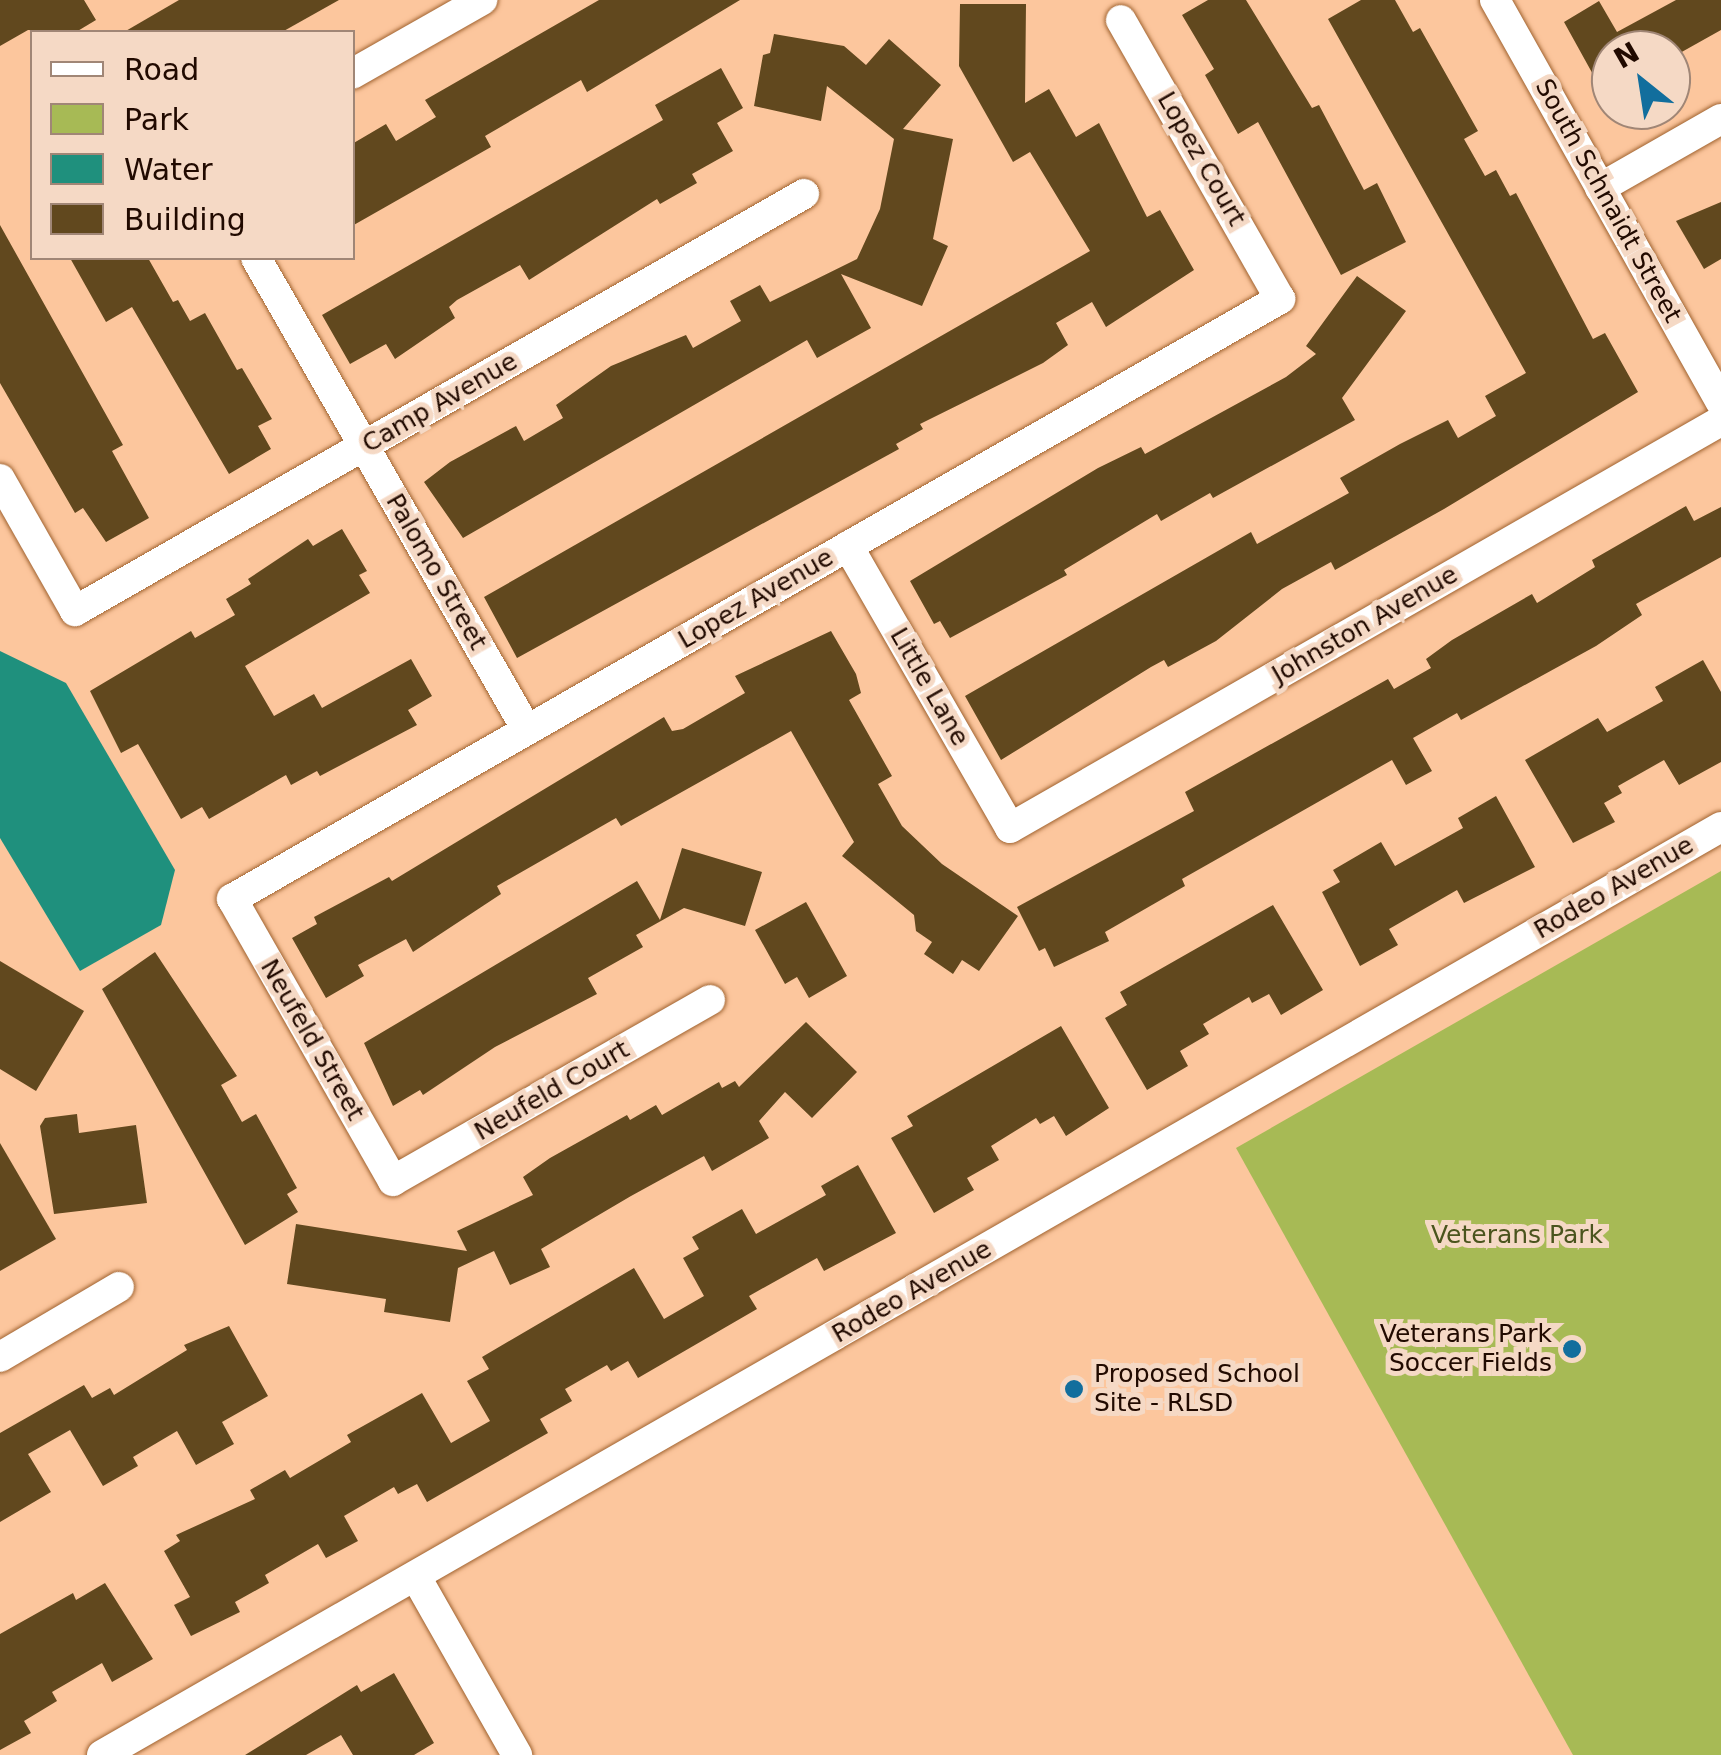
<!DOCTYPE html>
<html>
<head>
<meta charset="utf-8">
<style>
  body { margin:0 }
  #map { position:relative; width:1721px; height:1755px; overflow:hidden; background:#fcc69d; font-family:"DejaVu Sans",sans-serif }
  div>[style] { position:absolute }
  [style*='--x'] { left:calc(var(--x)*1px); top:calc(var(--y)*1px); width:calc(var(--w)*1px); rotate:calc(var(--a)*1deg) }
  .green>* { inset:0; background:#a7ba55 }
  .water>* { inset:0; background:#1f907d }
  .building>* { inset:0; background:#61481e }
  .roads { filter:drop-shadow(0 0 2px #a06330) drop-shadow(0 0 2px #a06330) }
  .minor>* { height:30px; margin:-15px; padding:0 15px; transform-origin:15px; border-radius:15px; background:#fff }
  .dots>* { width:28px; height:28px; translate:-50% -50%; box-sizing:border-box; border:5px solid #f5d9c5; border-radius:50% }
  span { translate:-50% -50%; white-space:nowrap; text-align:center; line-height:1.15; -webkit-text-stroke:10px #f5d9c5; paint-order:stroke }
  .street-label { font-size:25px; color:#210a00 }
  .park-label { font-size:25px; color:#4a541d }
  .poi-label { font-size:25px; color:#210a00 }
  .right { translate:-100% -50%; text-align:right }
  .left { translate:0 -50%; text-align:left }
  .legend { position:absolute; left:30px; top:30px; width:325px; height:230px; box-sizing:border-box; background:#f5d9c5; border:2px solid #a08676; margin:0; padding:12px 18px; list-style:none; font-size:30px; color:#210a00 }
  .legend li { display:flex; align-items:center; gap:20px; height:50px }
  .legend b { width:50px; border:2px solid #a08676 }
  .north { position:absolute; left:1591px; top:30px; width:100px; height:100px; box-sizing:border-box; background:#f5d9c5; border:2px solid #a08676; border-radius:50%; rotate:330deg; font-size:28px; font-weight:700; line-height:40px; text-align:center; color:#210a00 }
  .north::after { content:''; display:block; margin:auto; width:35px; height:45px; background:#126e9d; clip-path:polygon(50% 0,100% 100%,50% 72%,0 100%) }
</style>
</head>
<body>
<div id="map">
  <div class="green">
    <div style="clip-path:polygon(1721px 871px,1721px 1755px,1573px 1755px,1236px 1148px)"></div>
  </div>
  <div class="water">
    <div style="clip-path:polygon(0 651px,66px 683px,175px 870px,161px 925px,80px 971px,0 838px)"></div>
  </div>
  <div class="building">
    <div style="clip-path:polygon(0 0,84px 0,96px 20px,76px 32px,28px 30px,0 46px)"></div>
    <div style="clip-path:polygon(179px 0,339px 0,282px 32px,124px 32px)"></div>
    <div style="clip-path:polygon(599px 0,740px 0,587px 92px,581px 80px,485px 136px,491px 147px,352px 226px,352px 144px,386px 124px,396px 141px,436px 117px,425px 100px)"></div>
    <div style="clip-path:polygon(1208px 0,1246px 0,1312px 108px,1319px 105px,1364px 190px,1377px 183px,1406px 242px,1341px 275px,1258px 122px,1238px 134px,1205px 75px,1214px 69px,1182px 15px)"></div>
    <div style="clip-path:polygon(1361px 0,1395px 0,1413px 32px,1420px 28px,1478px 131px,1464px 139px,1485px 176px,1496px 170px,1510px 196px,1516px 193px,1593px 339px,1605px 333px,1638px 392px,1444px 509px,1335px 570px,1331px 562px,1282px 589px,1216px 641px,1168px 667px,1164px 660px,1151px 667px,1001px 760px,965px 696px,1251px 532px,1257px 544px,1349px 493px,1340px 478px,1400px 444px,1448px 420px,1458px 438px,1496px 416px,1485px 396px,1526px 373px,1328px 19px)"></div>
    <div style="clip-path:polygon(1676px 0,1721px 0,1721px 30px,1671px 58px,1671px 50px,1611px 50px,1611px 107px,1564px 22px,1599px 1px,1617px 32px)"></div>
    <div style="clip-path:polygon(960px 4px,1026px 4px,1025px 103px,1049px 89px,1076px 137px,1099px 123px,1147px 217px,1160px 210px,1194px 270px,1106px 327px,1092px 302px,1056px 323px,1068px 345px,1043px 363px,920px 424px,923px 429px,896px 444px,899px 449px,517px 658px,484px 597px,1090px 251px,1030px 152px,1013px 162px,959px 66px)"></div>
    <div style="clip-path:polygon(774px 34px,844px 46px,866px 65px,889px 39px,941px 85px,903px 129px,953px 139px,933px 239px,948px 246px,922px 306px,841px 274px,871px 328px,817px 358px,807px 340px,463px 538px,424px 482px,450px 462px,516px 426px,524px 441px,563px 418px,556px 405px,611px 366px,686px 335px,693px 348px,741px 321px,730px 301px,760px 285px,770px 302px,857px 259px,880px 209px,894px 139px,827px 86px,821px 121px,754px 106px,763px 55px,770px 53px)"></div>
    <div style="clip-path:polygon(721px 68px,743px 108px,717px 123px,733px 151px,692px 174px,697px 183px,660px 204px,657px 199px,529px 280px,520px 265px,457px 300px,449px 307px,455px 318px,395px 359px,386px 344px,350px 364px,322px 315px,663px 120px,655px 105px)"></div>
    <div style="clip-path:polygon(1721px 202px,1721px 259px,1704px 269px,1676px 221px)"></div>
    <div style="clip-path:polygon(0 225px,123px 445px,112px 451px,149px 518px,106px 542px,83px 508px,75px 513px,0 383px)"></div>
    <div style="clip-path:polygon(70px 258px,148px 258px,173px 302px,178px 300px,190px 321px,205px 313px,237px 370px,242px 368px,272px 419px,258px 426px,271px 449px,229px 474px,132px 307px,106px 322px)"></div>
    <div style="clip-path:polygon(1357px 276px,1406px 311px,1342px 398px,1355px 420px,1213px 498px,1210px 493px,1161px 521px,1157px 514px,1064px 570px,1067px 575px,950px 638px,940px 621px,934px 624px,910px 581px,1098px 468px,1141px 447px,1145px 454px,1286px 377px,1316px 354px,1306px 346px)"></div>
    <div style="clip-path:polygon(1686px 506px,1694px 521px,1721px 507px,1721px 557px,1636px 604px,1642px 615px,1596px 646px,1461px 720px,1457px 713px,1413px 738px,1432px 771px,1406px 785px,1392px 760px,1182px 879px,1185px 886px,1105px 932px,1109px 941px,1054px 967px,1045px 948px,1039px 951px,1017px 907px,1194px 811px,1185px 792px,1388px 679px,1394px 689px,1431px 668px,1426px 659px,1452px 640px,1532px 594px,1537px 603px,1595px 567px,1592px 560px)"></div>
    <div style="clip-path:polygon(342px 529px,367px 571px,359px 575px,370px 593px,245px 666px,274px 716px,314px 694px,322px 708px,411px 659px,432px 696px,408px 710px,417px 725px,320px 776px,317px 771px,291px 785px,286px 775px,209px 819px,202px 807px,181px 819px,138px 744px,121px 753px,90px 691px,191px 631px,195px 638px,235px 615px,226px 599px,251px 584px,248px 579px,308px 539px,313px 546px)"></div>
    <div style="clip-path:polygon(831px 631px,856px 674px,861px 693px,849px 700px,892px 776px,878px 784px,902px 826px,942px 864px,1018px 916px,979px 971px,962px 960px,953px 974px,924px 954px,932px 942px,916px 931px,914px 915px,842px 856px,854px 842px,791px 731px,621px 826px,616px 818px,497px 886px,501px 894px,413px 952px,406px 939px,358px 965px,364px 976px,326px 998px,292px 938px,317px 924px,314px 917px,389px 877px,392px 881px,664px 717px,672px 731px,683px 729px,745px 693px,735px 676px)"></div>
    <div style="clip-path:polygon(1703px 660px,1721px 692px,1721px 762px,1679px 785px,1664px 760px,1618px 786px,1622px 793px,1604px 803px,1615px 822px,1573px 843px,1525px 760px,1598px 718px,1607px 732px,1663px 701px,1655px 687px)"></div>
    <div style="clip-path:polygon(1496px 796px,1535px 867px,1464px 903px,1457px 890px,1389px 929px,1398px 945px,1360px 966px,1322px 892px,1340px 882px,1333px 870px,1381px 842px,1395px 866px,1463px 828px,1458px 818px)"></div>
    <div style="clip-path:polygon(682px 848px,762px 872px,745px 926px,684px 908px,636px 935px,643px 947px,588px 978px,597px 994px,495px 1047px,423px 1095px,420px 1090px,393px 1106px,364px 1043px,637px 881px,660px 920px)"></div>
    <div style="clip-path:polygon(806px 902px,847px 976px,809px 998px,797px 977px,785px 984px,755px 930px)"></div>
    <div style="clip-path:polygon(1273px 905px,1323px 990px,1281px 1015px,1269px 994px,1252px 1003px,1249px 997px,1203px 1024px,1209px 1034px,1180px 1051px,1188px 1066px,1147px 1090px,1105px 1018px,1127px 1005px,1120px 992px)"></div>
    <div style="clip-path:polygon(155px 952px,237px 1076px,221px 1085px,242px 1122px,256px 1114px,297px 1188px,287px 1194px,298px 1212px,245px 1245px,102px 989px)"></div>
    <div style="clip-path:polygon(0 961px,84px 1011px,36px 1091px,0 1069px)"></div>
    <div style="clip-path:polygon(806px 1022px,857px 1072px,812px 1118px,785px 1092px,759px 1121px,769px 1138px,712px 1171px,704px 1156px,631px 1196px,541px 1249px,550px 1267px,510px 1285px,494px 1251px,458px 1268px,450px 1322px,384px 1312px,386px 1299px,287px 1284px,296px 1224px,467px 1251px,457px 1231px,533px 1195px,523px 1177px,550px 1158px,627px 1115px,630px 1120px,656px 1105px,662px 1115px,719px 1082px,722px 1088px,735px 1081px,739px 1087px)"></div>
    <div style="clip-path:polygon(1061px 1026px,1109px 1108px,1066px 1136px,1054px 1116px,1040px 1124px,1036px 1118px,991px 1146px,999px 1160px,967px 1178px,974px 1190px,934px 1213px,891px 1138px,913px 1126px,907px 1116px)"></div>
    <div style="clip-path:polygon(77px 1114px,79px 1133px,136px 1125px,147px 1203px,54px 1214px,40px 1126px,45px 1118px)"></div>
    <div style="clip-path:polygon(0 1143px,56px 1239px,0 1271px)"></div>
    <div style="clip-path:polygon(858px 1165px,896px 1233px,824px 1271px,817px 1258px,749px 1296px,757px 1309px,638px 1378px,628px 1361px,611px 1371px,607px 1365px,565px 1389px,572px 1401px,540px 1419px,548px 1433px,427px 1502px,417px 1484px,398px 1494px,394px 1487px,344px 1516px,358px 1541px,326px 1558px,318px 1544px,265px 1575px,269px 1583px,235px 1602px,240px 1612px,191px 1636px,174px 1605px,190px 1597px,164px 1551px,180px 1541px,176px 1535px,255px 1499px,250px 1490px,285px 1470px,290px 1478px,351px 1442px,347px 1435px,422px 1393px,451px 1443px,490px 1421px,467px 1381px,489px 1369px,482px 1357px,634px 1268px,664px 1319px,704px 1296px,683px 1258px,699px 1249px,692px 1237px,742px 1209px,756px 1234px,826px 1195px,821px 1186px)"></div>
    <div style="clip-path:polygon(229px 1326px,268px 1396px,222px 1422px,234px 1444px,196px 1465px,177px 1431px,133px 1457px,138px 1466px,103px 1486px,70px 1430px,28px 1454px,51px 1492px,0 1522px,0 1433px,84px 1385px,92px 1398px,110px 1388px,114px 1395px,187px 1350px,184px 1345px)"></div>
    <div style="clip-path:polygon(105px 1583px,153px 1659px,112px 1682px,102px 1663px,52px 1692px,57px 1701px,24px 1721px,31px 1733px,0 1750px,0 1634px,73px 1593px,76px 1600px)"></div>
    <div style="clip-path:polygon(394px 1673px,434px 1743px,414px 1755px,353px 1755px,341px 1735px,306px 1755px,245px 1755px,357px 1685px,361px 1692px)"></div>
  </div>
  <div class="roads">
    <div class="minor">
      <div style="--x:1495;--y:0;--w:461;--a:60.7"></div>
      <div style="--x:352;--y:74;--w:150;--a:-29.6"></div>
      <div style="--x:1600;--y:188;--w:139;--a:-29.7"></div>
      <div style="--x:256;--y:258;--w:544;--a:60.14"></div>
      <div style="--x:0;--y:479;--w:152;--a:60.4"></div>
      <div style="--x:75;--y:611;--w:840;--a:-29.77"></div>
      <div style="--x:848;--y:546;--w:325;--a:60.1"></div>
      <div style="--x:1010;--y:828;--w:819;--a:-29.79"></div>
      <div style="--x:710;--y:1000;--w:365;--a:150.3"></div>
      <div style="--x:393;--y:1181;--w:325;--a:-119.7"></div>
      <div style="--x:232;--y:899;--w:1208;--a:-29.79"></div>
      <div style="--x:1280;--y:299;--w:321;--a:-119.7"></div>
      <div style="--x:0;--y:1357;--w:138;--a:-30.5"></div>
      <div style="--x:416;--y:1577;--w:205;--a:60.4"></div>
      <div style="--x:102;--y:1755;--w:1866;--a:-29.82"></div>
    </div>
  </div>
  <div class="dots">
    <div style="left:1572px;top:1349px;background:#126e9d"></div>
    <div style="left:1074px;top:1389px;background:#126e9d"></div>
  </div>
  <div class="street-label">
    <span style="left:1201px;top:159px;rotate:60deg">Lopez Court</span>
    <span style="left:1608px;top:201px;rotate:61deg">South Schnaidt Street</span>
    <span style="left:440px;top:403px;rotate:-30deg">Camp Avenue</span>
    <span style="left:436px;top:572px;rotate:60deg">Palomo Street</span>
    <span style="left:756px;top:599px;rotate:-30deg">Lopez Avenue</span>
    <span style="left:1365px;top:625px;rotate:-30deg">Johnston Avenue</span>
    <span style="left:929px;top:687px;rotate:60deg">Little Lane</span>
    <span style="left:1614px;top:888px;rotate:-30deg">Rodeo Avenue</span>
    <span style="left:312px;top:1040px;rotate:60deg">Neufeld Street</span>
    <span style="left:552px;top:1091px;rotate:-30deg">Neufeld Court</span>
    <span style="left:912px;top:1292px;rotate:-30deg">Rodeo Avenue</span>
  </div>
  <div class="park-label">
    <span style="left:1517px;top:1235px">Veterans Park</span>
  </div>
  <div class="poi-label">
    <span class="right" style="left:1552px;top:1349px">Veterans Park<br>Soccer Fields</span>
    <span class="left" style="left:1094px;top:1389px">Proposed School<br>Site - RLSD</span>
  </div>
  <ul class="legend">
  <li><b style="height:12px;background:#fff"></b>Road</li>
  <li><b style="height:28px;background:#a7ba55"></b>Park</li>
  <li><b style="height:28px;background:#1f907d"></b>Water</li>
  <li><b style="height:28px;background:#61481e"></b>Building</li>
  </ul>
  <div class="north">N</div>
</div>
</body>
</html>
